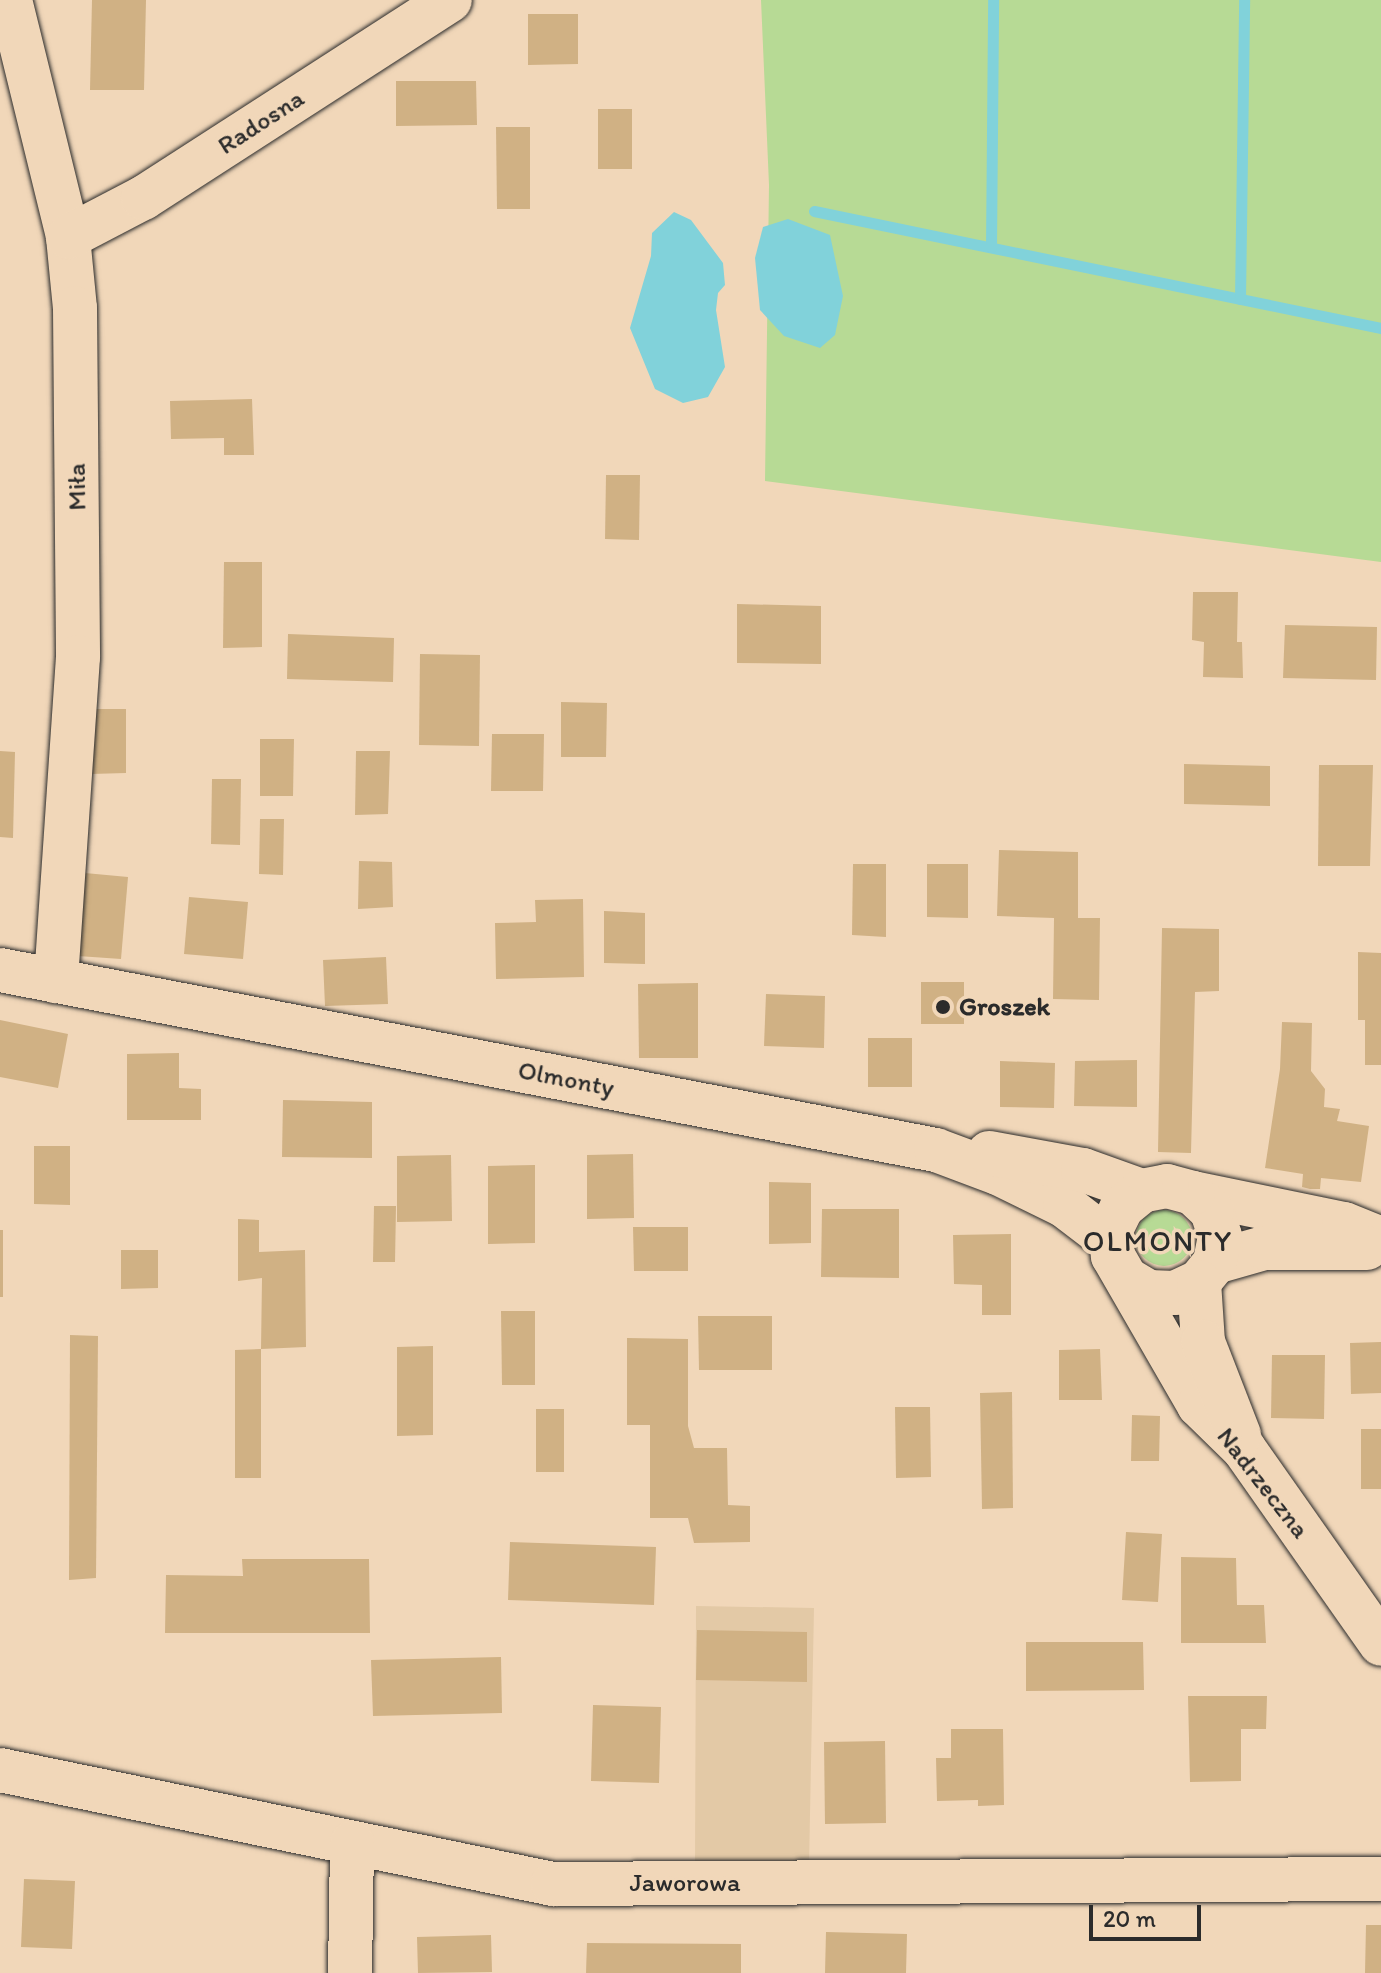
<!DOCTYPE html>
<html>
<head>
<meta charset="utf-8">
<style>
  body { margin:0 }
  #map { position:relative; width:1381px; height:1973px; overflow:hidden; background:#f1d7b9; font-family:Itim,sans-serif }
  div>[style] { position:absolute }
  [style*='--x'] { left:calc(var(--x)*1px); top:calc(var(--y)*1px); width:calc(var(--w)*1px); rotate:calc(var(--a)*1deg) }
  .built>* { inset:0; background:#e3c9a6 }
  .green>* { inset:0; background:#b7da95 }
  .round { border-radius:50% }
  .water>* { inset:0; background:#81d2da }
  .stream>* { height:11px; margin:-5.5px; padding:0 5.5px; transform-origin:5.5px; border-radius:5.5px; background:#81d2da }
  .building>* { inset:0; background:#d0b184 }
  .roads { filter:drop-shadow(0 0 2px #2b2b2b) drop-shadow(0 0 2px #2b2b2b) }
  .minor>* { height:44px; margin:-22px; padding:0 22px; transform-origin:22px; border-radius:22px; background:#f1d7b9 }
  .tertiary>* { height:44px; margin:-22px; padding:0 22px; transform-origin:22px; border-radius:22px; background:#f1d7b9 }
  .dots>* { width:22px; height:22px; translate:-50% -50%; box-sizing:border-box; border:4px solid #f1d7b9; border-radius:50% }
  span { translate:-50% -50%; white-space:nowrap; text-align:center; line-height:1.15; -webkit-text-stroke:7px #f1d7b9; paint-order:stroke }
  .street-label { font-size:26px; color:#2b2b2b }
  .poi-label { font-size:26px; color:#2b2b2b; font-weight:700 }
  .left { translate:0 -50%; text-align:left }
  .quarter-label { font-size:30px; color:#2b2b2b; letter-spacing:2px }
  .scale { position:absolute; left:1089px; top:1905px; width:112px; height:36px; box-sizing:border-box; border:4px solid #2b2b2b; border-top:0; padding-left:10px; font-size:24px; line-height:28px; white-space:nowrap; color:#2b2b2b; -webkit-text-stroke:6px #f1d7b9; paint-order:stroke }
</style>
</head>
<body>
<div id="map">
  <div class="built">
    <div style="clip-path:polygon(696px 1606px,814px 1608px,809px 1866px,695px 1862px)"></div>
  </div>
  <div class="green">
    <div style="clip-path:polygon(761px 0,1381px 0,1381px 562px,765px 481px,769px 185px)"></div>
    <div class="round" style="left:1136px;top:1210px;width:56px;height:56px"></div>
  </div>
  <div class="water">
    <div style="clip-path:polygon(674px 212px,691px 220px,723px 263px,725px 285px,718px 293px,716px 310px,725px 367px,708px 397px,683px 403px,655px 389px,630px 328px,651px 256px,652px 233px)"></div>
    <div style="clip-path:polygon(788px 219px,830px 235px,843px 296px,835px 335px,820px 348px,784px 336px,760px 310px,755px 258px,763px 227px)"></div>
  </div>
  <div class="stream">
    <div style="--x:814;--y:211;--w:579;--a:11.66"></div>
    <div style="--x:991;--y:247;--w:247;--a:-89.5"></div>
    <div style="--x:1240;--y:299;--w:299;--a:-89.2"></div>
  </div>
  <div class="building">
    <div style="clip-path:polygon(92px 0,146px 0,144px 90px,90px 90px)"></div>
    <div style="clip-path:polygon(528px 14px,578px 14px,578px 64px,528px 65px)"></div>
    <div style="clip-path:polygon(396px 81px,476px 81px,477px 125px,396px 126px)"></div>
    <div style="clip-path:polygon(598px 109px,632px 109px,632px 169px,598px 169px)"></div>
    <div style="clip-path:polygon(496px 127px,530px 127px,530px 209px,497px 209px)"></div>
    <div style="clip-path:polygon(252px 399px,254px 455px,224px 455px,224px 438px,171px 439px,170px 401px)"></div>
    <div style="clip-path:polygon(606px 475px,640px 475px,639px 540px,605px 539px)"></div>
    <div style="clip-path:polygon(224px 562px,262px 562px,262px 647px,223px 648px)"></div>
    <div style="clip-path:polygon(1193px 592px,1238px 592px,1237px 642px,1242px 642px,1243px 678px,1203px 677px,1204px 642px,1192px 640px)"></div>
    <div style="clip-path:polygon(737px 604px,821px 606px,821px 664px,737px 663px)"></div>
    <div style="clip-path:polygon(1285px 625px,1377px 627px,1376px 680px,1283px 678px)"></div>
    <div style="clip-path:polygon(288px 634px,394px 638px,393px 682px,287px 679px)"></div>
    <div style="clip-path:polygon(420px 654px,480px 655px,479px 746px,419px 745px)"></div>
    <div style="clip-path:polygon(561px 702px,607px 703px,606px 757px,561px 757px)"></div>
    <div style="clip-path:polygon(91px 709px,126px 709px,126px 773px,91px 774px)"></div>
    <div style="clip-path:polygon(492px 734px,544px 734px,543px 791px,491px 791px)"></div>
    <div style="clip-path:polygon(260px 739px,294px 739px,293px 796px,260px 796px)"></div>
    <div style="clip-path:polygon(0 751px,15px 752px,13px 838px,0 837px)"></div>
    <div style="clip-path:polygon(356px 751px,390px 751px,388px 814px,355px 815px)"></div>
    <div style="clip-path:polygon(1184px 764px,1270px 766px,1270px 806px,1184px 804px)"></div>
    <div style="clip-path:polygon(1319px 765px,1373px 765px,1370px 866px,1318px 866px)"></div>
    <div style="clip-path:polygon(212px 779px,241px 779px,240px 845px,211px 844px)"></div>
    <div style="clip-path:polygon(260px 819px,284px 819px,283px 875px,259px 874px)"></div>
    <div style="clip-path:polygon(999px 850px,1078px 852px,1078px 918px,1100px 918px,1099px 1000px,1053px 999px,1054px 918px,997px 916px)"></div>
    <div style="clip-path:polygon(359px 861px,392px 862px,393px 907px,358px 909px)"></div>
    <div style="clip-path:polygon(853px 864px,886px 864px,886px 937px,852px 935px)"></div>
    <div style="clip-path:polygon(927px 864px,968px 864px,968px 918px,927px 917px)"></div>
    <div style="clip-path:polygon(85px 873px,128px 877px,121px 959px,78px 956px)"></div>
    <div style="clip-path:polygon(189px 897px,248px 902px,243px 959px,184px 954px)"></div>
    <div style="clip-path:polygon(583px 899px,584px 977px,496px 979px,495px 923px,536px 922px,535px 900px)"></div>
    <div style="clip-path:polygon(604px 911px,645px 913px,645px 964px,604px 963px)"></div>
    <div style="clip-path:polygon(1162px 928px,1219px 929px,1219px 991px,1195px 992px,1191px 1153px,1158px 1152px)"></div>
    <div style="clip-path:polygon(1358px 952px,1381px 953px,1381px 1065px,1365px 1065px,1365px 1020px,1358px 1020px)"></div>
    <div style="clip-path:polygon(386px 957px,388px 1004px,325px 1006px,323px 960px)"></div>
    <div style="clip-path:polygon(921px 982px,964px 982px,964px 1024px,921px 1024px)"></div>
    <div style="clip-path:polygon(698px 983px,698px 1058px,639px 1058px,638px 984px)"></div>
    <div style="clip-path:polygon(766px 994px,825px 996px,824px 1048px,764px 1046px)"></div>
    <div style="clip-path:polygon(0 1020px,68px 1034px,58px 1088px,0 1077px)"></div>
    <div style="clip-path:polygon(1282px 1022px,1312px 1023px,1311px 1071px,1325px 1089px,1324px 1107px,1340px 1109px,1337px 1121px,1369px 1126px,1361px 1182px,1321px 1178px,1320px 1189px,1310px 1189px,1302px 1187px,1303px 1174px,1265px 1168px,1280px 1069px)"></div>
    <div style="clip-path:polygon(868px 1038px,912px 1038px,912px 1087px,868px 1087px)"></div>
    <div style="clip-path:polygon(179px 1053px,179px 1088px,201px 1089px,201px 1120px,127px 1120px,127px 1054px)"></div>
    <div style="clip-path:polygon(1137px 1060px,1137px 1107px,1074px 1106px,1075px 1061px)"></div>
    <div style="clip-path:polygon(1000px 1061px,1055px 1063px,1054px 1108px,1000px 1107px)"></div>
    <div style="clip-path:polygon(283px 1100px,372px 1102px,372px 1158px,282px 1157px)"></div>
    <div style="clip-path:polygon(34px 1146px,70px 1146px,70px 1205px,34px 1204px)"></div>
    <div style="clip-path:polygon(633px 1154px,634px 1218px,587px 1219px,587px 1155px)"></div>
    <div style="clip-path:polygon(451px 1155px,452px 1221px,397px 1222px,397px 1156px)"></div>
    <div style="clip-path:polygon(535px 1165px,535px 1243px,488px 1244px,488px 1166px)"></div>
    <div style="clip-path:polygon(769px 1182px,811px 1183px,811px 1243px,769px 1244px)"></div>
    <div style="clip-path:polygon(374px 1206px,396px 1206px,395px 1262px,373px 1262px)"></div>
    <div style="clip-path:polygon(822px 1209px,899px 1209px,899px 1278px,821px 1277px)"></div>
    <div style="clip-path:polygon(238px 1219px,259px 1220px,259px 1252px,305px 1250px,306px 1347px,261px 1349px,261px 1478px,235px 1478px,235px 1350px,261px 1349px,262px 1278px,238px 1281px)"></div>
    <div style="clip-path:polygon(633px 1227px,688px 1227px,688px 1271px,634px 1271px)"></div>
    <div style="clip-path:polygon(0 1230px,3px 1230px,3px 1297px,0 1297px)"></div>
    <div style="clip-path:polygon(1011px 1234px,1011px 1315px,982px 1315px,982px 1285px,954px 1284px,953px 1235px)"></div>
    <div style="clip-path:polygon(121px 1250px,158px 1250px,158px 1288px,121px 1289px)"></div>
    <div style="clip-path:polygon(501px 1311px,535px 1311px,535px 1385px,502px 1385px)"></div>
    <div style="clip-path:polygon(698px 1316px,772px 1316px,772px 1370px,699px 1370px)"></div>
    <div style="clip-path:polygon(70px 1335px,98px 1336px,96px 1578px,69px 1580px)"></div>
    <div style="clip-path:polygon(627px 1338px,688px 1339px,688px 1426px,694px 1448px,727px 1448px,728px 1505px,750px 1506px,750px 1542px,694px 1543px,688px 1518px,650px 1518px,650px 1425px,627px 1425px)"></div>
    <div style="clip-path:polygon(1381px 1342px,1381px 1393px,1351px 1394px,1350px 1343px)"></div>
    <div style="clip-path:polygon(433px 1346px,433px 1435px,397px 1436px,397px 1347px)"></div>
    <div style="clip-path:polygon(1100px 1349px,1102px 1400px,1059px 1400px,1059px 1350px)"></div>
    <div style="clip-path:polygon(1272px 1355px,1325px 1355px,1324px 1419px,1271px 1418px)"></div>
    <div style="clip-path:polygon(1012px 1392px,1013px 1508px,982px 1509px,980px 1393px)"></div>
    <div style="clip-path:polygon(895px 1407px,930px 1407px,931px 1477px,896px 1478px)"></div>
    <div style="clip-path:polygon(536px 1409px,564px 1409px,564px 1472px,536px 1472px)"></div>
    <div style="clip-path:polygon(1132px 1415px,1160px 1416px,1159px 1461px,1131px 1461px)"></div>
    <div style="clip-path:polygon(1361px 1429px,1381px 1429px,1381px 1489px,1361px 1489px)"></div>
    <div style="clip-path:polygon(1126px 1532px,1162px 1534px,1158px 1602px,1122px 1600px)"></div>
    <div style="clip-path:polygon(510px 1542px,656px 1547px,654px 1605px,508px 1600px)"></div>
    <div style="clip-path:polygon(1181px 1557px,1236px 1558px,1237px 1605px,1264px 1605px,1266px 1643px,1181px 1643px)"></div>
    <div style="clip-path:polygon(242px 1559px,369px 1559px,370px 1633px,165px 1633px,166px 1575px,243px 1576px)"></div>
    <div style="clip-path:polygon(697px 1630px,807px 1632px,807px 1682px,696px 1680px)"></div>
    <div style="clip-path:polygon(1026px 1642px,1143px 1642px,1144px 1690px,1026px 1691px)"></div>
    <div style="clip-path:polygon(501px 1657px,502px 1713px,373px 1716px,371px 1660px)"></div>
    <div style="clip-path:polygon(1188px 1696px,1267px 1696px,1266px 1729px,1241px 1729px,1241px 1781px,1190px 1782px)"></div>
    <div style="clip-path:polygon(593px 1705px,661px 1707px,659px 1783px,591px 1781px)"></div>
    <div style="clip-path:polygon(951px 1729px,1003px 1729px,1004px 1805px,978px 1806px,978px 1800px,937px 1801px,936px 1758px,951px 1758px)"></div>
    <div style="clip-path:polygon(885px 1741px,886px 1823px,825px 1824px,824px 1742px)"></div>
    <div style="clip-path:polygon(24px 1879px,75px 1881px,72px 1949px,21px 1947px)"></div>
    <div style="clip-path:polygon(1366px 1925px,1381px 1925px,1381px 1973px,1365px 1973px)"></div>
    <div style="clip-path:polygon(826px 1932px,907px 1934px,906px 1973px,825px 1973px)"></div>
    <div style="clip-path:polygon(491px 1935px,492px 1972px,418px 1973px,417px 1937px)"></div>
    <div style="clip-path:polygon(587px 1943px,741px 1944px,741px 1973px,586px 1973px)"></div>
  </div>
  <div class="roads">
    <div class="minor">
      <div style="--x:10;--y:0;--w:244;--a:76.2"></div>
      <div style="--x:68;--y:237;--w:71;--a:84.4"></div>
      <div style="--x:75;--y:308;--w:349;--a:89.5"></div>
      <div style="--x:78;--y:657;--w:325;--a:93.9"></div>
      <div style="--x:68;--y:237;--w:85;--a:-27.5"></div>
      <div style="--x:143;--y:198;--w:365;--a:-32.8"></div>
      <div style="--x:1193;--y:1193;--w:154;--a:11.6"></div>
      <div style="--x:1344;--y:1224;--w:40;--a:22"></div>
      <div style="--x:1215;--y:1262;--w:51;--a:-15.9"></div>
      <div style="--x:1264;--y:1248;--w:103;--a:0"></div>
      <div style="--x:0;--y:1770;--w:565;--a:11.65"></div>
      <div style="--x:553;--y:1884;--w:828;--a:-0.35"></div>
      <div style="--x:350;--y:1973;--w:130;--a:-89.1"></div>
    </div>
    <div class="tertiary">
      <div style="--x:0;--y:970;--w:953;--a:10.89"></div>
      <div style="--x:936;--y:1150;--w:66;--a:20.4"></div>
      <div style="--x:998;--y:1173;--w:75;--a:26.2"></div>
      <div style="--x:1065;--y:1206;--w:59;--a:37.5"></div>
      <div style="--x:989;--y:1153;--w:96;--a:10.3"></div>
      <div style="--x:1083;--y:1170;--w:63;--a:19.6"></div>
      <div style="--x:1127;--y:1279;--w:26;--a:31"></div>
      <div style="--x:1149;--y:1292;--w:26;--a:2"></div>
      <div style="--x:1175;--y:1293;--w:26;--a:-25"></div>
      <div style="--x:1199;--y:1282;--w:26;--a:-51"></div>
      <div style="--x:1215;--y:1262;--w:26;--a:-79"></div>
      <div style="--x:1220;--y:1236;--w:26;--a:-108"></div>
      <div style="--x:1212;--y:1211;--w:26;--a:-137"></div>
      <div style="--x:1193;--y:1193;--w:27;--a:-165"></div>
      <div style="--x:1167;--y:1186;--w:25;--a:169"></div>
      <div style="--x:1142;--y:1191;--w:26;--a:141"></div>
      <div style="--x:1122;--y:1207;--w:25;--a:116"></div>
      <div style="--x:1111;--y:1230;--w:26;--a:86"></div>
      <div style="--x:1113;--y:1256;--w:172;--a:60"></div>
      <div style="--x:1199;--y:1405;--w:63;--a:44.4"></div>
      <div style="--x:1244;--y:1449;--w:238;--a:54.9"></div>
      <div style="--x:1199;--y:1282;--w:60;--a:86.2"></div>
      <div style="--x:1203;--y:1342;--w:100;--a:68.8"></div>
    </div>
  </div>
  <div class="dots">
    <div style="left:943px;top:1007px;background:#2b2b2b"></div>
  </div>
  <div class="street-label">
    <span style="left:261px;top:122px;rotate:-33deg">Radosna</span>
    <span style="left:77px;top:487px;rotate:-91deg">Miła</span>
    <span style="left:566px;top:1079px;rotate:11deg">Olmonty</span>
    <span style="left:1263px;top:1483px;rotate:52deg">Nadrzeczna</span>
    <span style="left:685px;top:1883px">Jaworowa</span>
  </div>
  <div class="poi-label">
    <span class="left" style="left:959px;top:1007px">Groszek</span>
  </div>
  <div class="quarter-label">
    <span style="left:1158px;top:1241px">OLMONTY</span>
  </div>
  <div class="scale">20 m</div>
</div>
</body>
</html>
